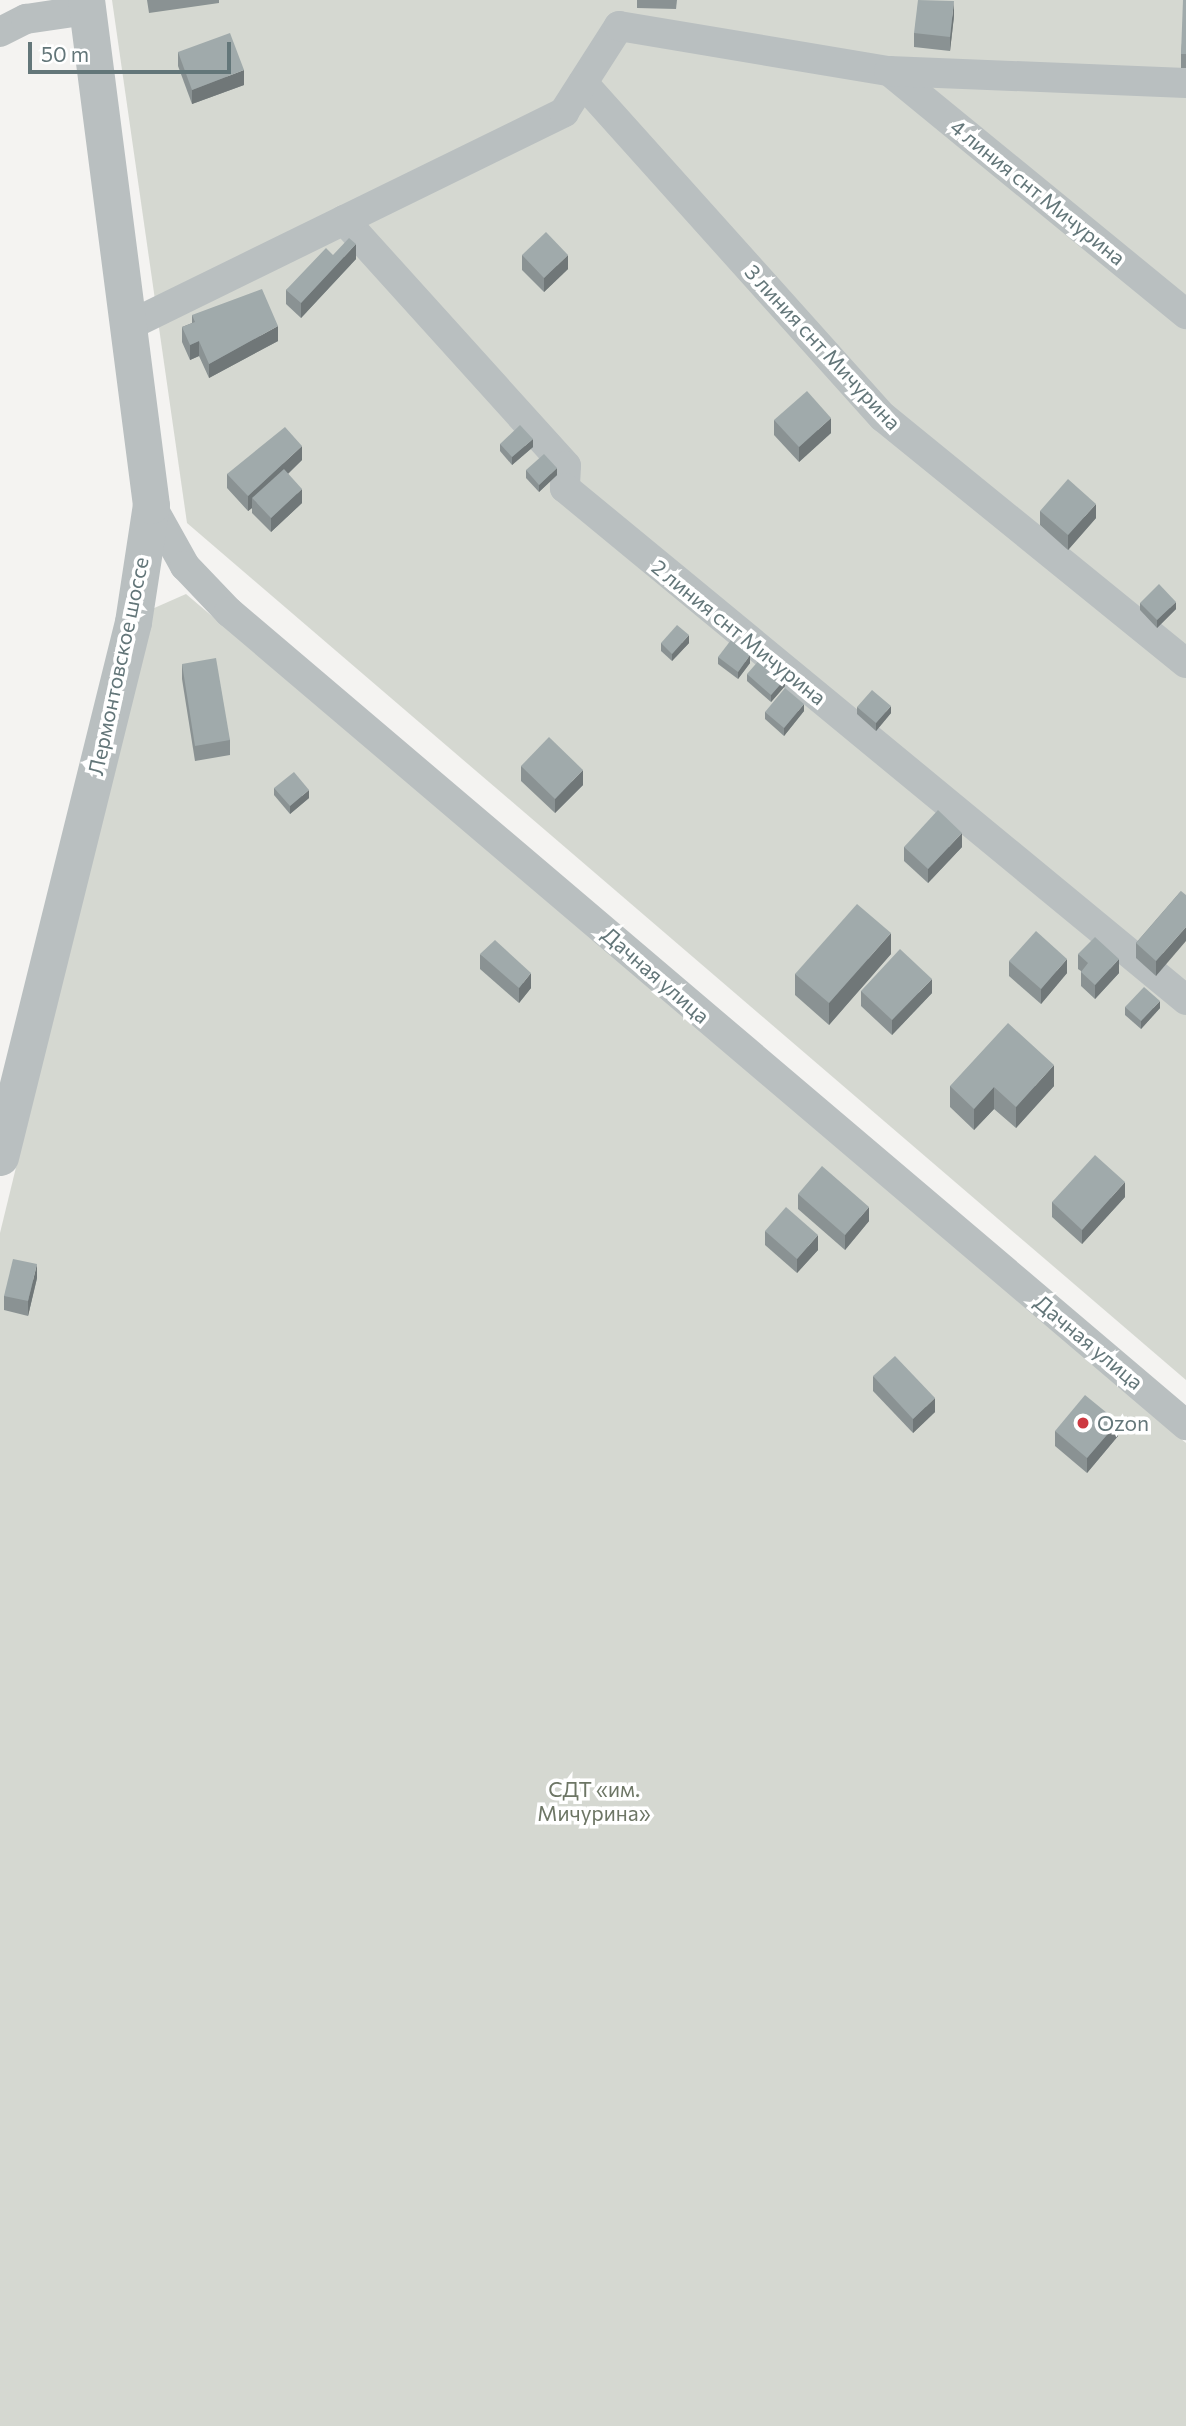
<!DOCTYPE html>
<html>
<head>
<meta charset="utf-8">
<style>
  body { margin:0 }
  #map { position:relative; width:1186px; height:2426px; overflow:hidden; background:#f4f3f1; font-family:Commissioner,sans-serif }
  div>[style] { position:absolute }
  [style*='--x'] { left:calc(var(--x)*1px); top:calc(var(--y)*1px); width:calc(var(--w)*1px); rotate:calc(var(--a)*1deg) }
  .green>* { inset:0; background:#d5d8d1 }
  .minor>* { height:30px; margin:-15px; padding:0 15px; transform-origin:15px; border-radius:15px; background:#b9bfc0 }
  .tertiary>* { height:37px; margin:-18.5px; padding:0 18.5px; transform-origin:18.5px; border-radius:18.5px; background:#b9bfc0 }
  .wall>* { inset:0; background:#8a9293 }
  .shaded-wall>* { inset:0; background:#707778 }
  .building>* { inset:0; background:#a0aaab }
  .dots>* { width:19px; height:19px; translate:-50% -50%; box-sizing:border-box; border:4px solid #fff; border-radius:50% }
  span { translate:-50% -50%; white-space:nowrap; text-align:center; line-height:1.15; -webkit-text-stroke:7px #fff; paint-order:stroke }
  .street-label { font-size:21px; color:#637679 }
  .poi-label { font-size:21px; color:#637679 }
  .left { translate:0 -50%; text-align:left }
  .park-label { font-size:21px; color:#6d7665 }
  .scale { position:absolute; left:28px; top:42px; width:203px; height:32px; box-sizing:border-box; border:4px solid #637679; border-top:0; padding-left:9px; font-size:21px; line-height:24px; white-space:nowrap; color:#637679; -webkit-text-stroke:5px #fff; paint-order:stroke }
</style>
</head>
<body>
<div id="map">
  <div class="green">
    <div style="clip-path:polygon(112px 0,1186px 0,1186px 1380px,187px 523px)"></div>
    <div style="clip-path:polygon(186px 594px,1186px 1443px,1186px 2426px,0 2426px,0 1233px,152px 609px)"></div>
  </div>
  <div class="minor">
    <div style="--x:0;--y:32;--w:29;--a:-27"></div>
    <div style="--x:26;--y:19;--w:62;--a:-8.4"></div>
    <div style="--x:889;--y:71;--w:384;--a:39.3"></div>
    <div style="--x:583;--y:83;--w:449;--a:48.1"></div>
    <div style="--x:883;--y:417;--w:390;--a:39.1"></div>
    <div style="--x:344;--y:220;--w:331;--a:47.9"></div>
    <div style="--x:566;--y:466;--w:22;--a:93"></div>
    <div style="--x:565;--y:488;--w:805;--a:39.5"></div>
    <div style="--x:126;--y:327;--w:488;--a:-26.1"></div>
    <div style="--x:564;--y:112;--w:102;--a:-57.4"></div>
    <div style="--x:619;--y:26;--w:274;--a:9.5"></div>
    <div style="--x:889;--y:71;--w:297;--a:2.3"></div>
    <div style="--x:151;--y:505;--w:70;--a:60.9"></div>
    <div style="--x:185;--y:566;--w:64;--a:46.3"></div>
    <div style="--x:229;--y:612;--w:1256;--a:40.35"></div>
  </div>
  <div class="tertiary">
    <div style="--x:0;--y:1157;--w:551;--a:-76.04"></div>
    <div style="--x:133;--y:622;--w:118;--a:-81.3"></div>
    <div style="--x:151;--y:505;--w:509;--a:-97.33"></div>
  </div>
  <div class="wall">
    <div style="clip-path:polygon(147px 0,219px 0,219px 3px,149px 13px)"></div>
    <div style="clip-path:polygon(637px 0,677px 0,676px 9px,637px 8px)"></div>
    <div style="clip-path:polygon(1186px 0,1186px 68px,1181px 68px,1181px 54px)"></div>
    <div style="clip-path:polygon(954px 16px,950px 51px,914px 47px,914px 33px)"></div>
    <div style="clip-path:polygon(178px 52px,244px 85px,192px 104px,178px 66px)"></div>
    <div style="clip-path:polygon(333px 255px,356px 259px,301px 318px,286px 304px,286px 290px)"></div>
    <div style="clip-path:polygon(522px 255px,568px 269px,544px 292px,522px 270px)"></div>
    <div style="clip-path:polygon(192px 315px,278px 341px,209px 378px,199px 356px,190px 360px,182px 342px,182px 327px,192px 323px)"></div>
    <div style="clip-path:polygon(774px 420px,831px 433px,799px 462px,774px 435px)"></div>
    <div style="clip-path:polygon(500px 444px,533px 447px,512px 465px,500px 451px)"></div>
    <div style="clip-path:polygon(302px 460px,288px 474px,302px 503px,271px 532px,252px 513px,252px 508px,248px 511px,227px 488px,227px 474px)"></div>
    <div style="clip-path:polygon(526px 470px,557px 475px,539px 492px,526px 478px)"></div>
    <div style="clip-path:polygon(1040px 511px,1096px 518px,1068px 550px,1040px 525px)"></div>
    <div style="clip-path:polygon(1140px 603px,1176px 609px,1157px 628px,1140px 610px)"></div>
    <div style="clip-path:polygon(661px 643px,689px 643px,672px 661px,661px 651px)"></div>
    <div style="clip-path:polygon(718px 657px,750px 663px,738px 679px,718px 664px)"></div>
    <div style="clip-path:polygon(182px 664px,230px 740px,230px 755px,195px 761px,182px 679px)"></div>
    <div style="clip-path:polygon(747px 674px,785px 686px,771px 702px,747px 681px)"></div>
    <div style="clip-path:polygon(857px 707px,891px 713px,876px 731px,857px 714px)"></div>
    <div style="clip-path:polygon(804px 711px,784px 736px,765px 719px,765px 712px)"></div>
    <div style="clip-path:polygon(521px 766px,583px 785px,555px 813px,521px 781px)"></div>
    <div style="clip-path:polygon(274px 788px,309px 798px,290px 814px,274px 795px)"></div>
    <div style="clip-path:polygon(904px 847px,962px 847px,928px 883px,904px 861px)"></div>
    <div style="clip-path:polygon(1181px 891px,1156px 976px,1136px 958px,1136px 943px)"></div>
    <div style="clip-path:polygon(480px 954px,531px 988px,519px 1003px,480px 969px)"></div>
    <div style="clip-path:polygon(891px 954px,829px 1025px,795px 995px,795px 974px)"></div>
    <div style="clip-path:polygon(1078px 954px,1119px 973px,1095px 999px,1081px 986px,1081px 971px,1078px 969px)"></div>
    <div style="clip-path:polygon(1009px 961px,1067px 973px,1041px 1004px,1009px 976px)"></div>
    <div style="clip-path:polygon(861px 991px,932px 993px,892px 1035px,861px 1006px)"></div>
    <div style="clip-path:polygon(1125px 1007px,1160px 1008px,1141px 1029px,1125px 1015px)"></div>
    <div style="clip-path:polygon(950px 1086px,1054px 1086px,1016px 1128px,994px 1109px,974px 1130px,950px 1107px)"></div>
    <div style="clip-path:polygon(798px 1194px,869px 1221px,845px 1250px,798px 1209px)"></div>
    <div style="clip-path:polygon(1125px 1197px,1082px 1244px,1052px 1217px,1052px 1202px)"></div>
    <div style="clip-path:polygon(765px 1231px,818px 1250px,797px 1273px,765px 1245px)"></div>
    <div style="clip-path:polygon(37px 1278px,28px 1316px,4px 1310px,4px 1296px)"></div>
    <div style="clip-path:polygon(873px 1376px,935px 1412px,913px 1433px,873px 1391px)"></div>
    <div style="clip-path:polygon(1055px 1431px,1118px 1436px,1087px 1473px,1055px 1446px)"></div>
  </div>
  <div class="shaded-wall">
    <div style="clip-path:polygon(954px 1px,954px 16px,950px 51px,950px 37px)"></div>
    <div style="clip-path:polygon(244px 70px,244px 85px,192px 104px,192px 90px)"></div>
    <div style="clip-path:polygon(356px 244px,356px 259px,301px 318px,301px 303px)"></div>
    <div style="clip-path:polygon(568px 255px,568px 269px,544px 292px,544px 278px)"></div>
    <div style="clip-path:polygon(278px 326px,278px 341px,209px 378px,209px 364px)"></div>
    <div style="clip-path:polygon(199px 341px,199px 356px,190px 360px,190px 345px)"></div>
    <div style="clip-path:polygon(831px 418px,831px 433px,799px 462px,799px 447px)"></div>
    <div style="clip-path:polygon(533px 439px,533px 447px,512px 465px,512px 457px)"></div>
    <div style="clip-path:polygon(302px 446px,302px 460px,257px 503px,252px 498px,252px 508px,248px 511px,248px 496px)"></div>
    <div style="clip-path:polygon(557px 468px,557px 475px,539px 492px,539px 485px)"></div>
    <div style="clip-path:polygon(302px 489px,302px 503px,271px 532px,271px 518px)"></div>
    <div style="clip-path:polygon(1096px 504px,1096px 518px,1068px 550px,1068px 535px)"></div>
    <div style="clip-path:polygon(1176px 602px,1176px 609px,1157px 628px,1157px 620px)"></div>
    <div style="clip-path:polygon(689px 635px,689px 643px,672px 661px,672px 654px)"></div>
    <div style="clip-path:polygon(750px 655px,750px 663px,738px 679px,738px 672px)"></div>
    <div style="clip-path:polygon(785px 679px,785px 686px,771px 702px,771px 695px)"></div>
    <div style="clip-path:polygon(804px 704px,804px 711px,784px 736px,784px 728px)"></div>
    <div style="clip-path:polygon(891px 706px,891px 713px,876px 731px,876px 723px)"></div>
    <div style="clip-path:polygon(583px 770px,583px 785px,555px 813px,555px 799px)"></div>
    <div style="clip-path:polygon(309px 790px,309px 798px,290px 814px,290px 806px)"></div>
    <div style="clip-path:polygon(962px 833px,962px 847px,928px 883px,928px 869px)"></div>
    <div style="clip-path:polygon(1186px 927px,1186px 941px,1156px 976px,1156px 961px)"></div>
    <div style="clip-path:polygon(891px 933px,891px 954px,829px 1025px,829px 1003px)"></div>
    <div style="clip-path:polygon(1067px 959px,1067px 973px,1041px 1004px,1041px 989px)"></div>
    <div style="clip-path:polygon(1119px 959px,1119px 973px,1095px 999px,1095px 985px)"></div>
    <div style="clip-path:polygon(531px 973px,531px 988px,519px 1003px,519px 988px)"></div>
    <div style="clip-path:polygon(932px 979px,932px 993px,892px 1035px,892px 1020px)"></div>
    <div style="clip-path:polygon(1160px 1001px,1160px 1008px,1141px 1029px,1141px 1021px)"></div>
    <div style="clip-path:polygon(1054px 1065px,1054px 1086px,1016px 1128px,1016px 1107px)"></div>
    <div style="clip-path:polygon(994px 1087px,994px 1109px,974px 1130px,974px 1109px)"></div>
    <div style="clip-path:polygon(1125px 1182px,1125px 1197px,1082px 1244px,1082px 1230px)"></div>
    <div style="clip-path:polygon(869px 1207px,869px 1221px,845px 1250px,845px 1235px)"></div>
    <div style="clip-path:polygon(818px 1235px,818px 1250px,797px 1273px,797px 1259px)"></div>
    <div style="clip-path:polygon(37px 1264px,37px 1278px,28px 1316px,28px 1301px)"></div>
    <div style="clip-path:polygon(935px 1398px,935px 1412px,913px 1433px,913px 1419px)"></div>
    <div style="clip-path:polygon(1118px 1422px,1118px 1436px,1087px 1473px,1087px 1458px)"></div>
  </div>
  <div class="building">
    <div style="clip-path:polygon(918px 0,954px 1px,950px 37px,914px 33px)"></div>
    <div style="clip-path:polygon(1183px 0,1186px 0,1186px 54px,1181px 54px)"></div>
    <div style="clip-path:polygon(230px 33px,244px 70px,192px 90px,178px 52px)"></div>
    <div style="clip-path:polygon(546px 232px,568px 255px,544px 278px,522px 255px)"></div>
    <div style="clip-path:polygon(349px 238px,356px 244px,301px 303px,286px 290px,326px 248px,333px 255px)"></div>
    <div style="clip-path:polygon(262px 289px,278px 326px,209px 364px,199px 341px,190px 345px,182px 327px,195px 322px,192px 315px)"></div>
    <div style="clip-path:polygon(807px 391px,831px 418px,799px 447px,774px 420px)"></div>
    <div style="clip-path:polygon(520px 425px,533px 439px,512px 457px,500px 444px)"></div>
    <div style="clip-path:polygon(285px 427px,302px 446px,248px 496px,227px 474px)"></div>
    <div style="clip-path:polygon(544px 454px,557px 468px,539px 485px,526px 470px)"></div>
    <div style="clip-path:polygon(284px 469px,302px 489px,271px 518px,252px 498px)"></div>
    <div style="clip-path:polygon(1068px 479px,1096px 504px,1068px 535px,1040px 511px)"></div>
    <div style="clip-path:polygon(1159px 584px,1176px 602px,1157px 620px,1140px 603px)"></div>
    <div style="clip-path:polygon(677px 625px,689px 635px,672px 654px,661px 643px)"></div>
    <div style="clip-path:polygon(731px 640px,750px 655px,738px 672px,718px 657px)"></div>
    <div style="clip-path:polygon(216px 658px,230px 740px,195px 746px,182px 664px)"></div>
    <div style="clip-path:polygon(761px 658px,785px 679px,771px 695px,747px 674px)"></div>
    <div style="clip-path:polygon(785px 688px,804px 704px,784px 728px,765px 712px)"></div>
    <div style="clip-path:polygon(872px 690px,891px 706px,876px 723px,857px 707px)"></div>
    <div style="clip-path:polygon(549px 737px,583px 770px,555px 799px,521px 766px)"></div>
    <div style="clip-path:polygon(294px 772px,309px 790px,290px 806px,274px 788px)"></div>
    <div style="clip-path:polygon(938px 810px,962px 833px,928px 869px,904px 847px)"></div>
    <div style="clip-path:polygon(1181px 891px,1186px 895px,1186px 927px,1156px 961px,1136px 943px)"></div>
    <div style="clip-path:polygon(857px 904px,891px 933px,829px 1003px,795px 974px)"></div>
    <div style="clip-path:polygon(1036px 931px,1067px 959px,1041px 989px,1009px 961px)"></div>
    <div style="clip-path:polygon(1095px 937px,1119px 959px,1095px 985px,1081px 972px,1088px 963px,1078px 954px)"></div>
    <div style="clip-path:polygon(495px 940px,531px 973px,519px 988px,480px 954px)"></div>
    <div style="clip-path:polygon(900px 949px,932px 979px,892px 1020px,861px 991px)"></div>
    <div style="clip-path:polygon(1144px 987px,1160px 1001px,1141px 1021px,1125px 1007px)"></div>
    <div style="clip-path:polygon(1008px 1023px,1054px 1065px,1016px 1107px,994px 1087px,974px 1109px,950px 1086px)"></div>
    <div style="clip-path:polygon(1095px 1155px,1125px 1182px,1082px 1230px,1052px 1202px)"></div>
    <div style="clip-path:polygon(822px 1166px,869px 1207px,845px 1235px,798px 1194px)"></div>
    <div style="clip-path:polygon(786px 1207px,818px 1235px,797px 1259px,765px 1231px)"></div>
    <div style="clip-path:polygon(13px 1259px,37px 1264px,28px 1301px,4px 1296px)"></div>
    <div style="clip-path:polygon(895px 1356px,935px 1398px,913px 1419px,873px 1376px)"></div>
    <div style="clip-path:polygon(1085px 1395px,1118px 1422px,1087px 1458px,1055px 1431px)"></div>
  </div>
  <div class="dots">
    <div style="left:1083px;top:1423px;background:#cd3840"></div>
  </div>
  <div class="street-label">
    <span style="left:1038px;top:192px;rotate:39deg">4 линия снт Мичурина</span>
    <span style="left:823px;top:347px;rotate:47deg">3 линия снт Мичурина</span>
    <span style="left:739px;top:632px;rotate:39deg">2 линия снт Мичурина</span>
    <span style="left:118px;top:666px;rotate:-78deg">Лермонтовское шоссе</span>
    <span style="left:656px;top:975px;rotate:41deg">Дачная улица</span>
    <span style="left:1089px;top:1342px;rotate:40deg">Дачная улица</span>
  </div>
  <div class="poi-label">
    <span class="left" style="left:1097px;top:1423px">Ozon</span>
  </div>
  <div class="park-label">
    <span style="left:594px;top:1801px">СДТ «им.<br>Мичурина»</span>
  </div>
  <div class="scale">50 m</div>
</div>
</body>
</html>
